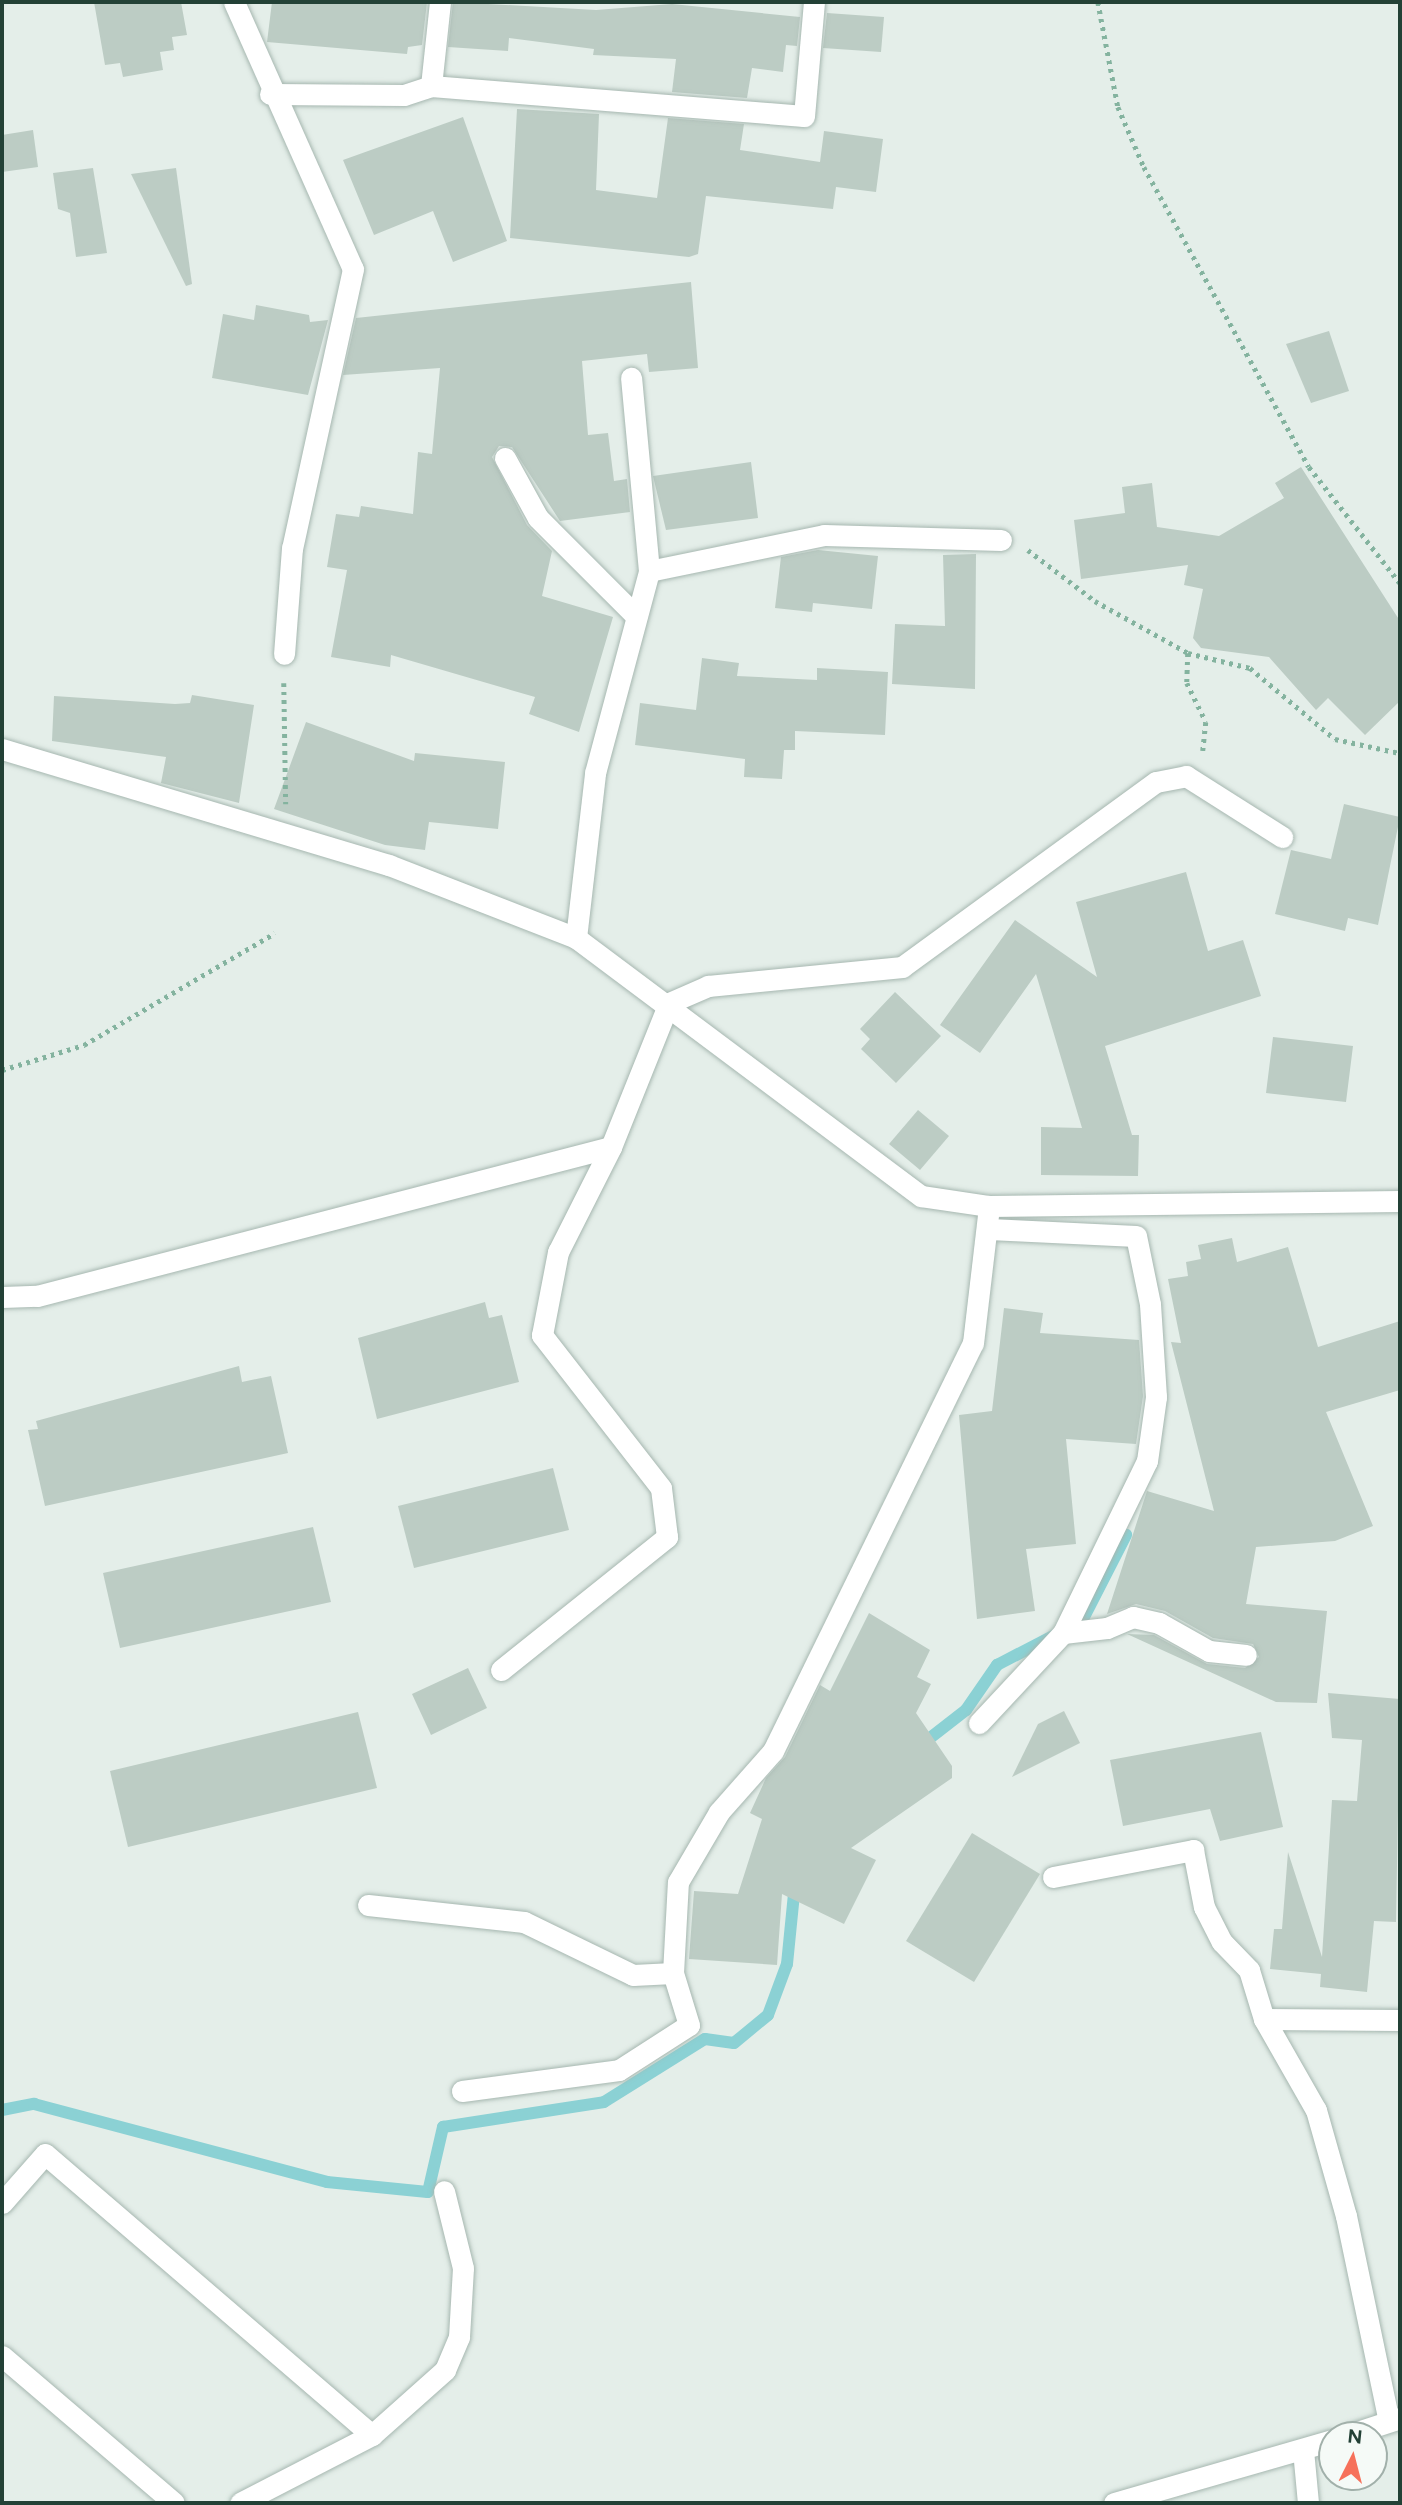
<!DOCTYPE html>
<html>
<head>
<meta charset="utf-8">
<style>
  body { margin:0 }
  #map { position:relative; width:1402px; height:2505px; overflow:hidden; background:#e4eee9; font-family:Figtree,sans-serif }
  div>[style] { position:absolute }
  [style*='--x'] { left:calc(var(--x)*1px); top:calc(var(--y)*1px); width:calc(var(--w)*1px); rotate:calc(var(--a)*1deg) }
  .stream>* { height:12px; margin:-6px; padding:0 6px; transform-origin:6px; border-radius:6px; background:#8bd1d4 }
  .building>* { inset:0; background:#bcccc4 }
  .path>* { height:4.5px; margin-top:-2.25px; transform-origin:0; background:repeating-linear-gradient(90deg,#84b39f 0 3.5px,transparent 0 8.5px) }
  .roads { filter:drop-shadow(0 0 2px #a6b7b0) drop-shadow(0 0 2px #a6b7b0) }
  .minor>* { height:21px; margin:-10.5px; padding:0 10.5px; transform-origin:10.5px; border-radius:10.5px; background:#fff }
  span { translate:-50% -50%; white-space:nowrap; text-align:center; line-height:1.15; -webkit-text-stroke:5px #f5faf7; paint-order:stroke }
  .frame { position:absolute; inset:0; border:4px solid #234136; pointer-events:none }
  .north { position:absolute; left:1318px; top:2421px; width:70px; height:70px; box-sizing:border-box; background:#f5faf7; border:2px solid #a1b0aa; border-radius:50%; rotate:6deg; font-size:19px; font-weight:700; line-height:28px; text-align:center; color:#234136 }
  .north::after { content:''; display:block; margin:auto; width:24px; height:32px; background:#f6715b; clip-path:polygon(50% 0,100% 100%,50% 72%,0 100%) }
</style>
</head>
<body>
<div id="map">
  <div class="stream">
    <div style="--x:921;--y:1745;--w:57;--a:-37.9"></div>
    <div style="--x:966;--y:1710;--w:55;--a:-55.4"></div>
    <div style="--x:997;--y:1665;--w:96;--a:-27.4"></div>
    <div style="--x:1082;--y:1621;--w:97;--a:-62.9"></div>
    <div style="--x:2;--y:2110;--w:33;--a:-11"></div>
    <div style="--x:34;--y:2104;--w:303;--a:14.9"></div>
    <div style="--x:327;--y:2182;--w:101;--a:5.7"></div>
    <div style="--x:428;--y:2192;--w:67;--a:-77"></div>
    <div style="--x:443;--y:2127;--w:163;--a:-8.8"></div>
    <div style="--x:604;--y:2102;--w:119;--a:-32"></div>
    <div style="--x:705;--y:2039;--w:29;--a:8"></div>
    <div style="--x:734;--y:2043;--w:44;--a:-39.5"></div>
    <div style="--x:768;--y:2015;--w:54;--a:-69.6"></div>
    <div style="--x:787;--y:1964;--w:80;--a:-84.3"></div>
  </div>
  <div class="building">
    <div style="clip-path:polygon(94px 2px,181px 2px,187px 35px,172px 37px,174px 50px,160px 52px,163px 70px,123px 77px,120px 63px,105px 65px)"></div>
    <div style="clip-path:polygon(272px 2px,427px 2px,422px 45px,408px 47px,407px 54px,267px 42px)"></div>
    <div style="clip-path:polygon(453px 2px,596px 10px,672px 4px,800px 17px,797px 46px,786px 45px,783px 72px,752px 68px,747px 98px,672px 92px,676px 59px,593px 55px,594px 49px,509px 38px,508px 51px,448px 47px)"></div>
    <div style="clip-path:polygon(827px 13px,884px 17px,881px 52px,823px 48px)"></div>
    <div style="clip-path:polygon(517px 109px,599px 114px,596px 190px,657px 198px,668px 118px,744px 124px,740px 150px,820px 162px,824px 131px,883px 139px,876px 192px,836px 187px,833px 209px,706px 196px,698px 254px,689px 257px,510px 238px)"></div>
    <div style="clip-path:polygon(463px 117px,507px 241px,453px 262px,433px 211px,374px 235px,343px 160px)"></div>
    <div style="clip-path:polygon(33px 130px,38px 167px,2px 172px,2px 135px)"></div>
    <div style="clip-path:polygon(93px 168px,107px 253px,76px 257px,70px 213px,58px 209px,53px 173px)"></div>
    <div style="clip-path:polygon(176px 168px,192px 284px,186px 286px,131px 174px)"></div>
    <div style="clip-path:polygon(691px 282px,698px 368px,649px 372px,647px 354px,582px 361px,588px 435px,608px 433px,614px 481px,627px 479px,630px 512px,560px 521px,512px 447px,499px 446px,492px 457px,527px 525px,552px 551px,542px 596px,613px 617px,579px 732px,529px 714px,535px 697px,391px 655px,390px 667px,331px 657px,347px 570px,327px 567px,336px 514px,359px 517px,361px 506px,413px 514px,418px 452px,432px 454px,440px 368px,343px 375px,356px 318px)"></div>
    <div style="clip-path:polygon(256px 305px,309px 315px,310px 322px,328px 320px,308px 395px,212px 378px,223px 314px,254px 320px)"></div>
    <div style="clip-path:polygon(1329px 331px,1349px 391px,1311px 403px,1286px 344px)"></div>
    <div style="clip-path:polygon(751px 462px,758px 518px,666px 530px,653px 476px)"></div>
    <div style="clip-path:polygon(1301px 467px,1400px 621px,1400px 701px,1365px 735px,1328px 698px,1316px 710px,1269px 657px,1201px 648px,1193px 638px,1203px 589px,1184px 585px,1188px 565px,1081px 579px,1074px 520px,1125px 513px,1122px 487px,1152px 483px,1157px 527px,1219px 536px,1284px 498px,1275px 483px)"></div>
    <div style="clip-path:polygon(818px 550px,878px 556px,872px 609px,813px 603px,812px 612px,775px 608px,781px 557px)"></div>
    <div style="clip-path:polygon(976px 554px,975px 689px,892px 684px,895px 624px,945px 626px,943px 555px)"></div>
    <div style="clip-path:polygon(702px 658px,739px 663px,737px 676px,817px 680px,817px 668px,888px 672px,885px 735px,795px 731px,795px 750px,784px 750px,782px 779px,744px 777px,745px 759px,635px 745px,640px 703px,696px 710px)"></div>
    <div style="clip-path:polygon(192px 695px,254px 705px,239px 803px,161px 783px,166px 757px,52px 741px,54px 696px,175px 704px,190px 703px)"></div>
    <div style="clip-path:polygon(306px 722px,414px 761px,415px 753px,505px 762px,498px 829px,429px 822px,425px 850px,385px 845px,274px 809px)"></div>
    <div style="clip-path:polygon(1344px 804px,1400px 817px,1378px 925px,1348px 918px,1345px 931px,1275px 914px,1291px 850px,1331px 859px)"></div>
    <div style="clip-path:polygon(1186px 872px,1208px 951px,1243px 940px,1261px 996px,1105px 1046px,1132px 1135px,1139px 1135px,1138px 1176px,1041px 1175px,1041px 1127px,1082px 1128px,1036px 974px,980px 1053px,940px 1025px,1015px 920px,1097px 977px,1076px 902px)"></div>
    <div style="clip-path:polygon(895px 992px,941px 1036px,896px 1083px,861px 1049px,870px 1039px,860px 1029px)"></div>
    <div style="clip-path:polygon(1273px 1037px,1353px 1046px,1346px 1102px,1266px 1093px)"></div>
    <div style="clip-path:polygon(918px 1110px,949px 1136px,920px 1170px,889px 1144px)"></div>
    <div style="clip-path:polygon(1232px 1238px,1237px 1262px,1288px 1247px,1318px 1347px,1400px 1321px,1400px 1390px,1326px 1412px,1373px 1526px,1335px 1541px,1256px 1547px,1246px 1604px,1327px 1611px,1317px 1703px,1276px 1702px,1127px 1634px,1154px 1635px,1207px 1664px,1245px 1668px,1259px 1657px,1253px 1644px,1213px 1638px,1165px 1611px,1136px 1604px,1107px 1614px,1147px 1491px,1214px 1511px,1171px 1342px,1181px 1343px,1168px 1279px,1188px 1276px,1186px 1262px,1201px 1259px,1198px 1245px)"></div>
    <div style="clip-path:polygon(485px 1302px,489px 1318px,502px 1315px,519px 1382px,377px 1419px,358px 1338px)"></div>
    <div style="clip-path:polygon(1004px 1308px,1043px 1313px,1040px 1333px,1139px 1340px,1143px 1396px,1136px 1444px,1066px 1439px,1076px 1544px,1026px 1549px,1035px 1611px,977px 1619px,959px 1415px,992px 1411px)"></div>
    <div style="clip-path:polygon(239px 1366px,242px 1382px,271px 1376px,288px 1453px,45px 1506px,28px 1430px,38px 1429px,36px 1421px)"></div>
    <div style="clip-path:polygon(553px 1468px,569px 1530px,414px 1568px,398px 1506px)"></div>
    <div style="clip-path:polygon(313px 1527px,331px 1602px,120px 1648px,103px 1573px)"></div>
    <div style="clip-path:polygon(869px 1613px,930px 1650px,917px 1677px,931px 1684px,916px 1713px,952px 1766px,952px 1778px,851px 1848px,876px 1860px,844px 1924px,782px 1894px,777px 1965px,689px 1959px,694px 1891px,738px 1894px,762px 1819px,750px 1813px,766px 1778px,785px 1757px,820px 1685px,830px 1691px)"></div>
    <div style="clip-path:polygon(468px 1668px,487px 1708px,431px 1735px,412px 1694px)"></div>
    <div style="clip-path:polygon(1328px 1693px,1400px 1699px,1396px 1922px,1374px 1921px,1367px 1992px,1320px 1987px,1321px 1974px,1270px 1969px,1274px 1929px,1282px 1929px,1288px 1852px,1322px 1957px,1332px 1800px,1357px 1801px,1362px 1740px,1332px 1738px)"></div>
    <div style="clip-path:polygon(1064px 1711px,1080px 1743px,1012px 1777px,1038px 1724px)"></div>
    <div style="clip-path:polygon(358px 1712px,377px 1788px,128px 1847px,110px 1771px)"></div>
    <div style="clip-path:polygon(1261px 1732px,1283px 1827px,1220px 1841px,1210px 1809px,1123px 1826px,1110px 1760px)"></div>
    <div style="clip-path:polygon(972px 1833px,1040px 1874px,974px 1982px,906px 1941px)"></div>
  </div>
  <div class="path">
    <div style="--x:1098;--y:2;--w:107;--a:79.2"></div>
    <div style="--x:1118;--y:107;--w:65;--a:66.6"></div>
    <div style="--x:1144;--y:167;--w:342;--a:61.2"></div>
    <div style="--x:1309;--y:467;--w:147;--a:51.9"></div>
    <div style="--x:1028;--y:550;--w:84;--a:37.3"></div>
    <div style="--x:1095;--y:601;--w:107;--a:29.2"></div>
    <div style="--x:1188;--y:653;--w:64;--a:13.6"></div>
    <div style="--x:1250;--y:668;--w:111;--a:39.9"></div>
    <div style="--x:1335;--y:739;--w:66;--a:12.2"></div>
    <div style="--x:1188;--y:653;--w:30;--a:92"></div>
    <div style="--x:1187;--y:683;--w:43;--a:64"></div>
    <div style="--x:1206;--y:722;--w:29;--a:96"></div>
    <div style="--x:284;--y:683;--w:121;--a:89.1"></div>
    <div style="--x:2;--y:1070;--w:86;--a:-17"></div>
    <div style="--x:84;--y:1045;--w:221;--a:-30.4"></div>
  </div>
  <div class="roads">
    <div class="minor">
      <div style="--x:234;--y:2;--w:292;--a:66"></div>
      <div style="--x:353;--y:269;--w:286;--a:102.3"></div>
      <div style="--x:292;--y:548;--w:106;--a:94.3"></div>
      <div style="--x:431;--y:86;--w:84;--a:-83.9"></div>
      <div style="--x:270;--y:94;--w:134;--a:0.4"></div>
      <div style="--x:404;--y:95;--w:28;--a:-18"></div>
      <div style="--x:431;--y:86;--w:374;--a:4.6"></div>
      <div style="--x:804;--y:116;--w:114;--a:-85"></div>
      <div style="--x:505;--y:458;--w:68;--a:61.2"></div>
      <div style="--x:538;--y:518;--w:137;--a:45"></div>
      <div style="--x:649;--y:571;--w:179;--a:-11.6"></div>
      <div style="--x:824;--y:535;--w:177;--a:1.6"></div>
      <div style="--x:2;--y:749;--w:404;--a:16.7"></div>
      <div style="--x:389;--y:865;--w:201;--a:21.3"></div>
      <div style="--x:576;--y:938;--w:431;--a:36.8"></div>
      <div style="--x:921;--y:1196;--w:69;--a:8.4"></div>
      <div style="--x:989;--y:1206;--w:411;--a:-0.7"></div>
      <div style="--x:576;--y:938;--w:166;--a:-83.4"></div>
      <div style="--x:595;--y:773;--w:209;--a:-75"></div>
      <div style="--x:649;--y:571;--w:194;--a:-95.3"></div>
      <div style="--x:2;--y:1297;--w:35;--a:-2"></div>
      <div style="--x:37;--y:1296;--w:593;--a:-14.55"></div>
      <div style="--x:1063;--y:1633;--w:44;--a:-6.5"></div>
      <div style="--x:1107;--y:1628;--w:28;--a:-23"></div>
      <div style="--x:1133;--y:1617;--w:27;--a:13"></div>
      <div style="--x:1159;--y:1623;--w:57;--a:29.2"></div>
      <div style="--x:1209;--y:1651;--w:37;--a:6"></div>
      <div style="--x:501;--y:1670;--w:213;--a:-38.7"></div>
      <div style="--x:667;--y:1537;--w:49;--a:-97"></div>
      <div style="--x:661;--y:1488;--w:194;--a:-127.9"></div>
      <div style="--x:542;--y:1335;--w:85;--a:-79.1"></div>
      <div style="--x:558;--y:1252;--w:118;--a:-63.2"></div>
      <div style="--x:611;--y:1147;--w:155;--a:-68.1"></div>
      <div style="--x:669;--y:1003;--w:43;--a:-23.6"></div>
      <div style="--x:708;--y:986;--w:195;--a:-5.6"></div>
      <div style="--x:902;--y:967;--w:314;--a:-36.1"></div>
      <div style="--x:1156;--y:782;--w:31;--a:-11"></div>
      <div style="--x:1186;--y:776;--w:114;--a:32.4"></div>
      <div style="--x:979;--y:1723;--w:123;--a:-47"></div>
      <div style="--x:1063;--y:1633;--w:191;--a:-64"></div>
      <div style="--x:1147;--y:1461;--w:65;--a:-82"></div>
      <div style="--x:1156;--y:1397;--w:93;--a:-93.7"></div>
      <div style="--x:1150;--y:1304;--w:69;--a:-101.6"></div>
      <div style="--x:1136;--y:1236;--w:147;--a:-177.3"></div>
      <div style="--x:1053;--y:1877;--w:143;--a:-10.9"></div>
      <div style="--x:1193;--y:1850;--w:58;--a:79.1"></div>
      <div style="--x:1204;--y:1907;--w:39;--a:63"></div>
      <div style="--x:1222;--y:1942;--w:39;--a:46"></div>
      <div style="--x:1249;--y:1970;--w:51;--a:73"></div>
      <div style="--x:1264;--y:2019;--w:105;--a:60.3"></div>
      <div style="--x:1316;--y:2110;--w:110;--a:74.2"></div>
      <div style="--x:1346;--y:2216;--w:209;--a:78.2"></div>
      <div style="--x:368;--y:1905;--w:157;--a:6.2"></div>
      <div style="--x:524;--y:1922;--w:121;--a:25.9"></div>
      <div style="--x:633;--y:1975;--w:40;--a:-2.9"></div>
      <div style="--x:1264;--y:2019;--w:136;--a:0.4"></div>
      <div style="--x:462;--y:2091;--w:158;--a:-7.6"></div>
      <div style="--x:619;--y:2070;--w:83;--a:-32.7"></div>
      <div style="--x:689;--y:2025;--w:54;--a:-107.1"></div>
      <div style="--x:673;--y:1973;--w:91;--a:-86.9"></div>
      <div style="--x:678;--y:1882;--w:81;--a:-59.6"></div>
      <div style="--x:719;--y:1812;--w:81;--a:-48.5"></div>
      <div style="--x:773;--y:1751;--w:454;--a:-63.9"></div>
      <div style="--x:973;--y:1343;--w:138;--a:-83.3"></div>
      <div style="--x:2;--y:2203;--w:65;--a:-48.7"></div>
      <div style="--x:45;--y:2154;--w:431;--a:40.7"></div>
      <div style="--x:372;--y:2435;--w:148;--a:152.7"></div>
      <div style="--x:2;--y:2356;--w:226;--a:40.5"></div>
      <div style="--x:372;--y:2435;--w:98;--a:-41.7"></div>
      <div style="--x:445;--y:2370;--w:36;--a:-67"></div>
      <div style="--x:459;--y:2337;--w:69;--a:-86.7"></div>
      <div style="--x:463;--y:2268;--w:79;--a:-103.9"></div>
      <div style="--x:1348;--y:2435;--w:55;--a:-18.1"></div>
      <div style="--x:1303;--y:2450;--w:53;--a:84.6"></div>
      <div style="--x:1114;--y:2503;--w:227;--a:-16.1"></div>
    </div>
  </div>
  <div class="frame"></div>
  <div class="north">N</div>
</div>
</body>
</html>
